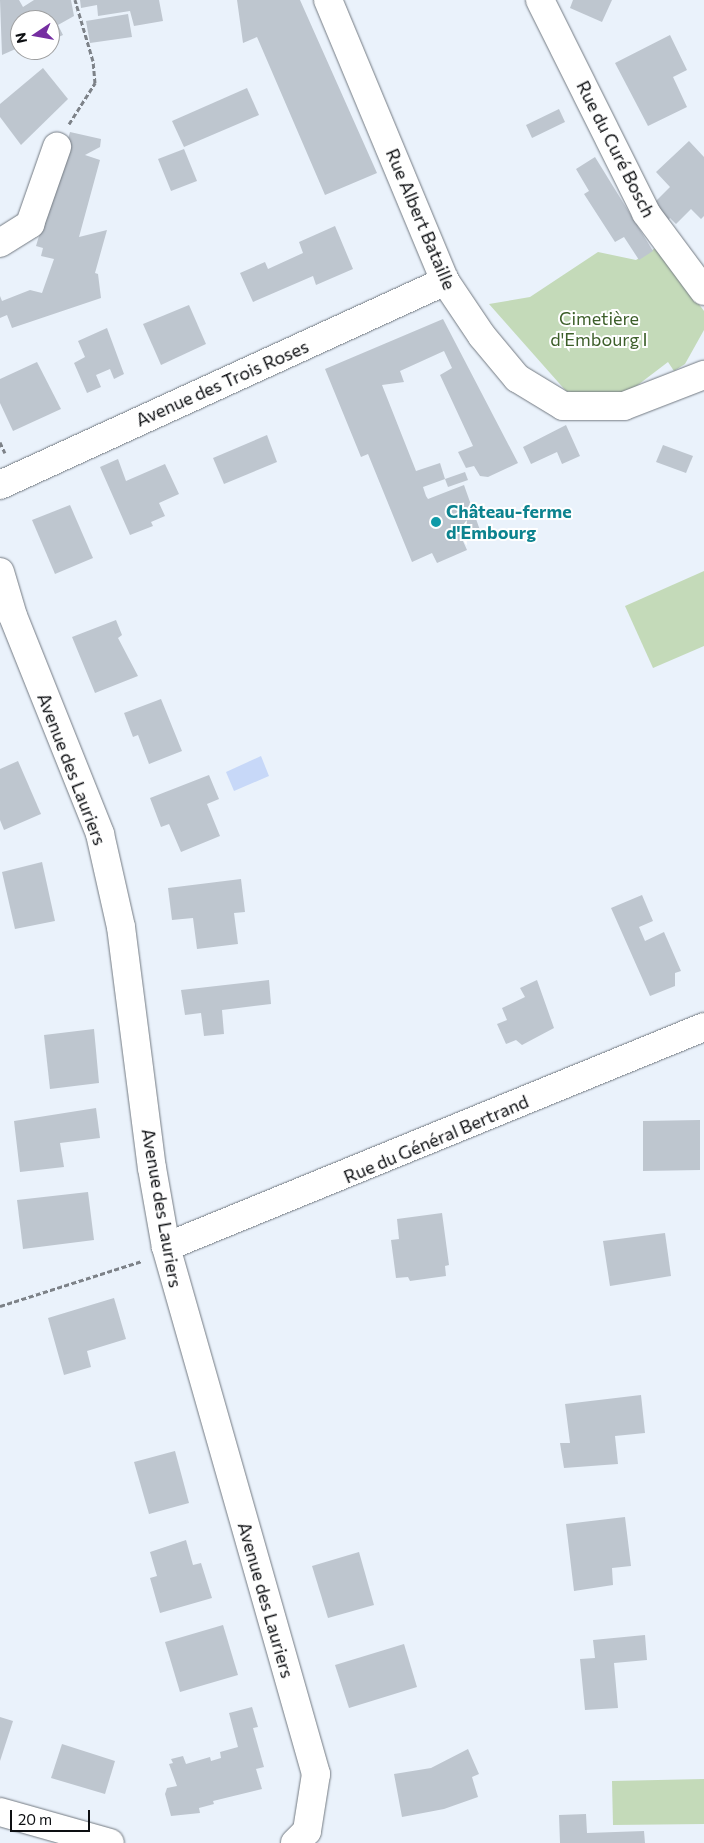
<!DOCTYPE html>
<html>
<head>
<meta charset="utf-8">
<style>
  body { margin:0 }
  #map { position:relative; width:704px; height:1843px; overflow:hidden; background:#eaf2fb; font-family:Commissioner,sans-serif }
  div>[style] { position:absolute }
  [style*='--x'] { left:calc(var(--x)*1px); top:calc(var(--y)*1px); width:calc(var(--w)*1px); rotate:calc(var(--a)*1deg) }
  .green>* { inset:0; background:#c4dab9 }
  .water>* { inset:0; background:#c7d8f8 }
  .building>* { inset:0; background:#bec6cf }
  .path>* { height:3px; margin-top:-1.5px; transform-origin:0; background:repeating-linear-gradient(90deg,#7d8288 0 5px,transparent 0 7.5px) }
  .roads { filter:drop-shadow(0 0 1px #737a82) drop-shadow(0 0 1px #737a82) }
  .minor>* { height:28px; margin:-14px; padding:0 14px; transform-origin:14px; border-radius:14px; background:#fff }
  .dots>* { width:14px; height:14px; translate:-50% -50%; box-sizing:border-box; border:2px solid #fff; border-radius:50% }
  span { translate:-50% -50%; white-space:nowrap; text-align:center; line-height:1.15; -webkit-text-stroke:4px #fff; paint-order:stroke }
  .street-label { font-size:18px; color:#0d0f12 }
  .park-label { font-size:18px; color:#3c5e29 }
  .culture-label { font-size:18px; color:#0d838f; font-weight:700 }
  .left { translate:0 -50%; text-align:left }
  .north { position:absolute; left:10px; top:10px; width:50px; height:50px; box-sizing:border-box; background:#fff; border:1px solid #9e9fa0; border-radius:50%; rotate:258deg; font-size:14px; font-weight:700; line-height:20px; text-align:center; color:#0d0f12 }
  .north::after { content:''; display:block; margin:auto; width:18px; height:22px; background:#752ea1; clip-path:polygon(50% 0,100% 100%,50% 72%,0 100%) }
  .scale { position:absolute; left:10px; top:1810px; width:80px; height:22px; box-sizing:border-box; border:2px solid #0d0f12; border-top:0; padding-left:6px; font-size:15px; line-height:18px; white-space:nowrap; color:#0d0f12; -webkit-text-stroke:4px #fff; paint-order:stroke }
</style>
</head>
<body>
<div id="map">
  <div class="green">
    <div style="clip-path:polygon(657px 247px,704px 311px,704px 330px,685px 364px,674px 371px,668px 362px,622px 397px,598px 397px,566px 391px,489px 304px,530px 297px,598px 252px,636px 260px)"></div>
    <div style="clip-path:polygon(704px 571px,704px 646px,653px 668px,625px 606px)"></div>
    <div style="clip-path:polygon(704px 1779px,704px 1824px,613px 1825px,612px 1781px)"></div>
  </div>
  <div class="water">
    <div style="clip-path:polygon(261px 756px,269px 776px,234px 791px,226px 772px)"></div>
  </div>
  <div class="building">
    <div style="clip-path:polygon(0 0,19px 0,23px 7px,34px 0,71px 0,74px 16px,58px 25px,63px 35px,54px 39px,57px 43px,50px 46px,50px 20px,20px 20px,20px 47px,2px 55px)"></div>
    <div style="clip-path:polygon(80px 0,159px 0,163px 21px,134px 26px,130px 11px,98px 16px,97px 5px,81px 8px)"></div>
    <div style="clip-path:polygon(237px 0,300px 0,377px 173px,325px 195px,257px 37px,243px 43px)"></div>
    <div style="clip-path:polygon(573px 0,612px 0,602px 22px,570px 8px)"></div>
    <div style="clip-path:polygon(128px 14px,132px 37px,90px 43px,86px 21px)"></div>
    <div style="clip-path:polygon(670px 35px,687px 70px,673px 77px,687px 107px,648px 126px,615px 63px)"></div>
    <div style="clip-path:polygon(43px 68px,68px 99px,21px 145px,0 117px,0 104px)"></div>
    <div style="clip-path:polygon(247px 88px,259px 115px,184px 147px,172px 121px)"></div>
    <div style="clip-path:polygon(559px 109px,565px 122px,532px 138px,526px 125px)"></div>
    <div style="clip-path:polygon(70px 132px,101px 139px,100px 147px,85px 155px,100px 160px,79px 237px,107px 230px,95px 273px,98px 274px,101px 298px,12px 328px,7px 315px,0 318px,0 296px,2px 301px,30px 290px,42px 293px,54px 259px,41px 256px,43px 248px,36px 246px)"></div>
    <div style="clip-path:polygon(689px 141px,704px 157px,704px 216px,701px 219px,691px 209px,676px 224px,670px 218px,668px 221px,653px 204px,670px 187px,656px 172px)"></div>
    <div style="clip-path:polygon(184px 149px,197px 181px,171px 191px,158px 159px)"></div>
    <div style="clip-path:polygon(595px 157px,653px 251px,639px 260px,624px 237px,615px 242px,584px 194px,589px 191px,576px 169px)"></div>
    <div style="clip-path:polygon(335px 226px,353px 269px,316px 285px,313px 276px,253px 302px,240px 273px,265px 262px,268px 269px,303px 253px,299px 242px)"></div>
    <div style="clip-path:polygon(189px 305px,206px 344px,161px 365px,143px 324px)"></div>
    <div style="clip-path:polygon(443px 319px,518px 463px,488px 477px,480px 476px,474px 466px,466px 468px,458px 452px,473px 446px,440px 375px,452px 368px,444px 351px,400px 371px,404px 382px,382px 385px,416px 471px,440px 463px,445px 479px,423px 487px,426px 496px,428px 499px,464px 485px,481px 533px,463px 541px,467px 550px,437px 563px,432px 553px,412px 562px,368px 454px,361px 457px,325px 369px)"></div>
    <div style="clip-path:polygon(107px 328px,124px 374px,114px 379px,110px 369px,96px 375px,101px 387px,87px 393px,74px 363px,85px 357px,78px 341px)"></div>
    <div style="clip-path:polygon(37px 362px,61px 409px,13px 431px,0 403px,0 379px)"></div>
    <div style="clip-path:polygon(566px 425px,580px 456px,562px 464px,557px 452px,531px 464px,523px 447px)"></div>
    <div style="clip-path:polygon(267px 435px,277px 462px,224px 484px,213px 458px)"></div>
    <div style="clip-path:polygon(663px 445px,693px 456px,686px 473px,656px 462px)"></div>
    <div style="clip-path:polygon(118px 459px,126px 481px,165px 464px,179px 494px,159px 503px,165px 516px,151px 522px,153px 526px,130px 535px,100px 467px)"></div>
    <div style="clip-path:polygon(465px 472px,468px 480px,448px 487px,445px 479px)"></div>
    <div style="clip-path:polygon(70px 505px,93px 558px,55px 574px,32px 520px)"></div>
    <div style="clip-path:polygon(116px 620px,122px 635px,118px 638px,138px 676px,95px 693px,72px 637px)"></div>
    <div style="clip-path:polygon(161px 699px,182px 751px,149px 764px,138px 735px,133px 737px,124px 713px)"></div>
    <div style="clip-path:polygon(18px 761px,41px 814px,4px 830px,0 820px,0 769px)"></div>
    <div style="clip-path:polygon(209px 775px,219px 799px,207px 804px,220px 836px,181px 852px,169px 824px,161px 827px,150px 798px)"></div>
    <div style="clip-path:polygon(42px 862px,55px 921px,15px 929px,2px 872px)"></div>
    <div style="clip-path:polygon(241px 879px,245px 912px,234px 913px,238px 944px,197px 949px,193px 918px,172px 920px,168px 888px)"></div>
    <div style="clip-path:polygon(642px 895px,653px 921px,639px 927px,645px 941px,664px 932px,681px 971px,675px 973px,675px 986px,650px 996px,611px 908px)"></div>
    <div style="clip-path:polygon(269px 980px,271px 1004px,222px 1010px,224px 1034px,204px 1036px,201px 1013px,185px 1015px,181px 990px)"></div>
    <div style="clip-path:polygon(537px 980px,554px 1028px,522px 1045px,516px 1040px,506px 1044px,497px 1024px,507px 1020px,502px 1008px,525px 997px,520px 988px)"></div>
    <div style="clip-path:polygon(94px 1029px,99px 1083px,50px 1089px,44px 1035px)"></div>
    <div style="clip-path:polygon(96px 1108px,100px 1138px,60px 1143px,64px 1167px,20px 1172px,14px 1121px)"></div>
    <div style="clip-path:polygon(700px 1120px,700px 1170px,643px 1171px,643px 1121px)"></div>
    <div style="clip-path:polygon(88px 1192px,94px 1240px,23px 1249px,17px 1200px)"></div>
    <div style="clip-path:polygon(442px 1213px,449px 1265px,445px 1266px,446px 1276px,410px 1281px,408px 1277px,396px 1278px,391px 1240px,399px 1239px,397px 1219px)"></div>
    <div style="clip-path:polygon(665px 1233px,671px 1276px,610px 1286px,603px 1241px)"></div>
    <div style="clip-path:polygon(114px 1298px,126px 1339px,87px 1351px,91px 1367px,64px 1375px,48px 1318px)"></div>
    <div style="clip-path:polygon(641px 1395px,645px 1433px,615px 1436px,618px 1464px,564px 1468px,560px 1443px,570px 1443px,565px 1404px)"></div>
    <div style="clip-path:polygon(175px 1451px,189px 1503px,149px 1514px,134px 1462px)"></div>
    <div style="clip-path:polygon(625px 1517px,631px 1566px,612px 1568px,613px 1585px,574px 1591px,566px 1524px)"></div>
    <div style="clip-path:polygon(186px 1540px,193px 1565px,201px 1563px,212px 1598px,160px 1613px,150px 1578px,157px 1576px,150px 1552px)"></div>
    <div style="clip-path:polygon(359px 1552px,374px 1605px,328px 1618px,312px 1566px)"></div>
    <div style="clip-path:polygon(223px 1625px,238px 1675px,180px 1692px,165px 1642px)"></div>
    <div style="clip-path:polygon(645px 1635px,647px 1660px,614px 1663px,618px 1708px,585px 1710px,580px 1659px,595px 1658px,593px 1640px)"></div>
    <div style="clip-path:polygon(404px 1644px,417px 1687px,349px 1708px,335px 1665px)"></div>
    <div style="clip-path:polygon(252px 1707px,258px 1727px,253px 1728px,264px 1767px,256px 1769px,262px 1789px,213px 1801px,214px 1804px,199px 1808px,200px 1813px,171px 1816px,165px 1794px,167px 1788px,177px 1786px,169px 1764px,173px 1763px,171px 1759px,183px 1756px,186px 1764px,210px 1757px,211px 1761px,221px 1758px,220px 1752px,238px 1747px,229px 1713px)"></div>
    <div style="clip-path:polygon(0 1717px,13px 1721px,0 1761px)"></div>
    <div style="clip-path:polygon(62px 1744px,115px 1761px,105px 1794px,51px 1778px)"></div>
    <div style="clip-path:polygon(468px 1749px,479px 1774px,472px 1777px,478px 1797px,444px 1809px,402px 1817px,394px 1774px,431px 1768px)"></div>
    <div style="clip-path:polygon(586px 1814px,587px 1833px,644px 1831px,645px 1843px,560px 1843px,559px 1815px)"></div>
  </div>
  <div class="path">
    <div style="--x:69;--y:124;--w:49;--a:-57.6"></div>
    <div style="--x:95;--y:83;--w:22;--a:-95"></div>
    <div style="--x:93;--y:61;--w:64;--a:-106.4"></div>
    <div style="--x:0;--y:442;--w:12;--a:66"></div>
    <div style="--x:0;--y:1306;--w:149;--a:-17.6"></div>
  </div>
  <div class="roads">
    <div class="minor">
      <div style="--x:328;--y:0;--w:304;--a:67.4"></div>
      <div style="--x:445;--y:281;--w:66;--a:56.1"></div>
      <div style="--x:482;--y:336;--w:55;--a:50.2"></div>
      <div style="--x:517;--y:378;--w:54;--a:31.3"></div>
      <div style="--x:563;--y:406;--w:61;--a:0"></div>
      <div style="--x:624;--y:406;--w:86;--a:-21.2"></div>
      <div style="--x:540;--y:0;--w:238;--a:63.5"></div>
      <div style="--x:646;--y:213;--w:97;--a:53.4"></div>
      <div style="--x:0;--y:243;--w:36;--a:-32"></div>
      <div style="--x:30;--y:224;--w:82;--a:-70.7"></div>
      <div style="--x:0;--y:485;--w:490;--a:-24.6"></div>
      <div style="--x:0;--y:572;--w:46;--a:73.5"></div>
      <div style="--x:13;--y:616;--w:235;--a:68.2"></div>
      <div style="--x:100;--y:834;--w:95;--a:77.3"></div>
      <div style="--x:121;--y:927;--w:243;--a:82.7"></div>
      <div style="--x:152;--y:1168;--w:80;--a:80"></div>
      <div style="--x:166;--y:1247;--w:548;--a:74.11"></div>
      <div style="--x:316;--y:1774;--w:58;--a:99"></div>
      <div style="--x:307;--y:1831;--w:17;--a:135"></div>
      <div style="--x:166;--y:1247;--w:581;--a:-22.24"></div>
      <div style="--x:0;--y:1812;--w:114;--a:15.7"></div>
    </div>
  </div>
  <div class="dots">
    <div style="left:436px;top:522px;background:#0f9aa8"></div>
  </div>
  <div class="street-label">
    <span style="left:616px;top:149px;rotate:63deg">Rue du Curé Bosch</span>
    <span style="left:421px;top:219px;rotate:67deg">Rue Albert Bataille</span>
    <span style="left:222px;top:383px;rotate:-24deg">Avenue des Trois Roses</span>
    <span style="left:72px;top:769px;rotate:69deg">Avenue des Lauriers</span>
    <span style="left:436px;top:1139px;rotate:-23deg">Rue du Général Bertrand</span>
    <span style="left:162px;top:1208px;rotate:80deg">Avenue des Lauriers</span>
    <span style="left:266px;top:1600px;rotate:74deg">Avenue des Lauriers</span>
  </div>
  <div class="park-label">
    <span style="left:599px;top:329px">Cimetière<br>d'Embourg I</span>
  </div>
  <div class="culture-label">
    <span class="left" style="left:446px;top:522px">Château-ferme<br>d'Embourg</span>
  </div>
  <div class="north">N</div>
  <div class="scale">20 m</div>
</div>
</body>
</html>
